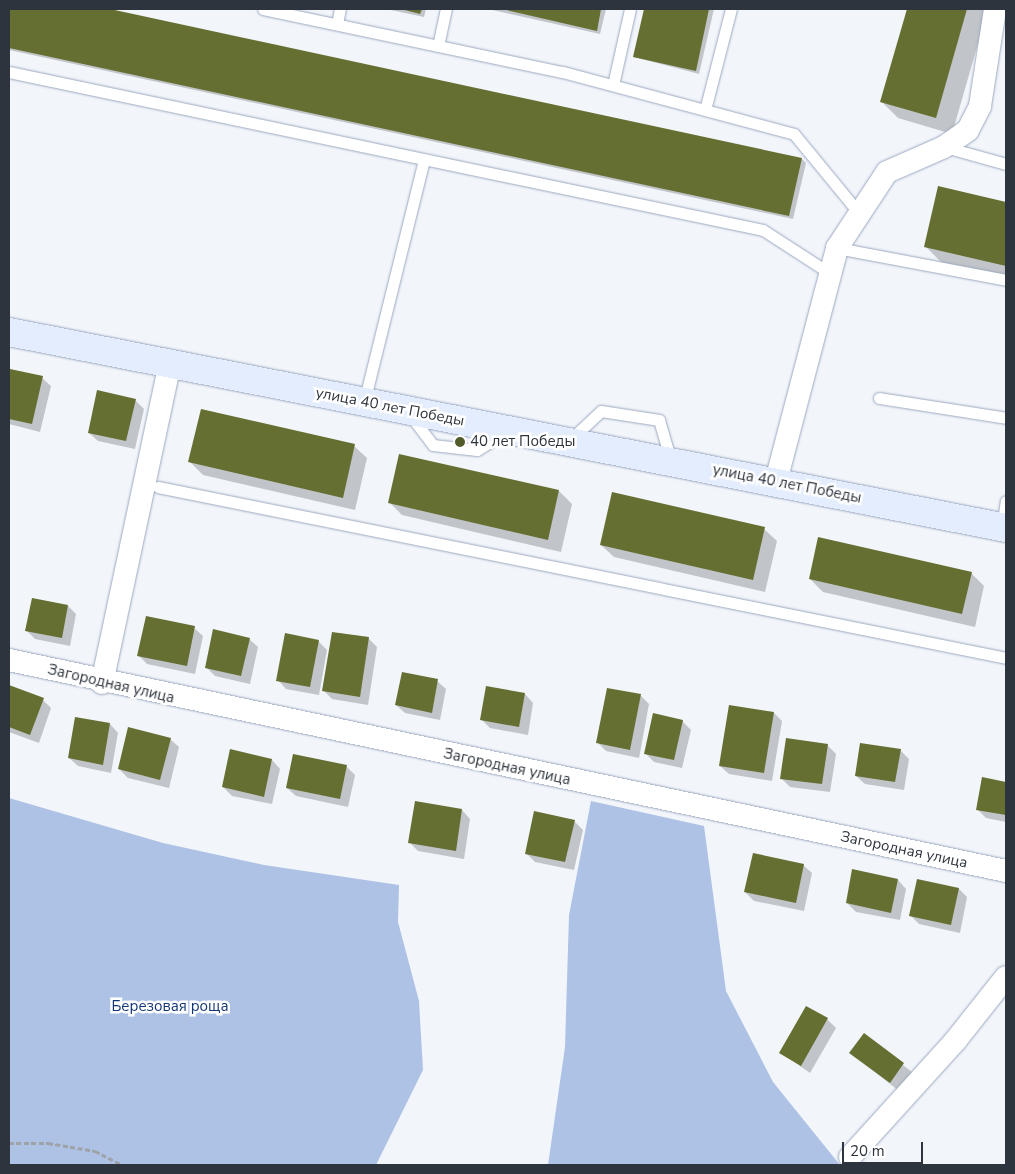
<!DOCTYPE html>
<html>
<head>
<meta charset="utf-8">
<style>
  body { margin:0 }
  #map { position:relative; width:1015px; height:1174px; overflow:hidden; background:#f2f5fa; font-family:"Nunito Sans",sans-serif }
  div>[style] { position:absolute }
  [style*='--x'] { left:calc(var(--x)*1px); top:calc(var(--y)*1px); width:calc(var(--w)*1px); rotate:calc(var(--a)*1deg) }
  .green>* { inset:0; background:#adc2e5 }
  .shadow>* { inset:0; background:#0003 }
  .building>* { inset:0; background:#656f32 }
  .path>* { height:3px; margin-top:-1.5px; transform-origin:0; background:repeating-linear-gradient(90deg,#9ea2a9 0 5px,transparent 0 7.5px) }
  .roads { filter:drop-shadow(0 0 1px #9ba8c0) drop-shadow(0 0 1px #9ba8c0) }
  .lane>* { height:11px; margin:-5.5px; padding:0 5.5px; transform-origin:5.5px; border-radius:5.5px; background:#fff }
  .street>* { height:22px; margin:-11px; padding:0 11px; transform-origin:11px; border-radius:11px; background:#fff }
  .secondary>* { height:28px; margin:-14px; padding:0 14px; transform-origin:14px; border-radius:14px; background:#e4edfd }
  .dots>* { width:14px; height:14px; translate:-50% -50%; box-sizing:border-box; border:2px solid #fff; border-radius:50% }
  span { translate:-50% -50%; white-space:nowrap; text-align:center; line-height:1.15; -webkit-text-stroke:5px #fff; paint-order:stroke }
  .street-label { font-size:15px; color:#2e343d }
  .poi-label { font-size:15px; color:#2e343d }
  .left { translate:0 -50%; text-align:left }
  .park-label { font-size:15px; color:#133675 }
  .frame { position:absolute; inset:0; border:10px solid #2e343d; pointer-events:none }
  .scale { position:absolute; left:842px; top:1142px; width:81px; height:22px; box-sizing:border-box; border:2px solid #2e343d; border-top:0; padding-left:6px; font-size:15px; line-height:18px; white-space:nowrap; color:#2e343d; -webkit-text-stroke:4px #fff; paint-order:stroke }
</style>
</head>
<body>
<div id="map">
  <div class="green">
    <div style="clip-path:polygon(9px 798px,163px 843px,264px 865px,399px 885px,398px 922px,419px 1001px,423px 1070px,376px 1165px,9px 1165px)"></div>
    <div style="clip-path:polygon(591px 801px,704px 826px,726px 991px,773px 1082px,840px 1165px,548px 1165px,565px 1047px,569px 915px)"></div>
  </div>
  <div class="shadow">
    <div style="clip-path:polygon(9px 9px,104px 9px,802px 159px,806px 163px,793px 219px,9px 50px)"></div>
    <div style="clip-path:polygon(386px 9px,426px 9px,424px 17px)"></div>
    <div style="clip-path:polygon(488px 9px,606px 9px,600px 34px)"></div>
    <div style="clip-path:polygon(645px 9px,714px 9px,699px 74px,634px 57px)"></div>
    <div style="clip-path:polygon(908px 9px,988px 9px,952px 134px,898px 118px,881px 101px)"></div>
    <div style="clip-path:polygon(939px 188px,1006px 203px,1006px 278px,942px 263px,925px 246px)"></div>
    <div style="clip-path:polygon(10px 370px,42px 378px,51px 386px,40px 432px,9px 424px)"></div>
    <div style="clip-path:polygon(135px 400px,144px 409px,135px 449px,98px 441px,89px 433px)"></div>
    <div style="clip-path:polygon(354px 446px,367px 458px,355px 510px,203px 475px,190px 462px)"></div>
    <div style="clip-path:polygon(400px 455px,559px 491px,572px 504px,561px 552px,402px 515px,389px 502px)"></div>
    <div style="clip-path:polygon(764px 529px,777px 541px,765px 592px,614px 557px,601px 545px)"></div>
    <div style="clip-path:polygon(971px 573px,984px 586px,975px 627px,823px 592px,810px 579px)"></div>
    <div style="clip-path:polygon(68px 606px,76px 614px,70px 646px,35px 639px,26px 630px)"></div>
    <div style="clip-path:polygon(194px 628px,203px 636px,195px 674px,147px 664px,138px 655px)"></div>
    <div style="clip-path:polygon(333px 633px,369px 639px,377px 647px,368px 705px,332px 699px,324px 691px)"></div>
    <div style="clip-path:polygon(249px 639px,258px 647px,250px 684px,215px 676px,206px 667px)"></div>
    <div style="clip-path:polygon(318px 641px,327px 650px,319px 695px,286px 689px,278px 680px)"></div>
    <div style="clip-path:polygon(437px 681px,446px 689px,440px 720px,405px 713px,396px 705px)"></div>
    <div style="clip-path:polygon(9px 687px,43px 700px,51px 708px,39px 743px,9px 732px)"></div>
    <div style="clip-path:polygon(608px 689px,641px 696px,649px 704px,639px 758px,606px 751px,597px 742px)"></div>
    <div style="clip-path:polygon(525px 694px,533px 703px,528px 735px,490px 728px,482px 720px)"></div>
    <div style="clip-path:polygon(774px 713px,782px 721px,772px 781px,729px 774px,720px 766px)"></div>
    <div style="clip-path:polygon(682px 721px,691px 730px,682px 768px,654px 762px,646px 754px)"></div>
    <div style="clip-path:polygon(110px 724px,118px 733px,111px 773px,78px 766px,69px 758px)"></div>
    <div style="clip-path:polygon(170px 739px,179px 747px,169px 788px,128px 778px,119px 769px)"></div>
    <div style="clip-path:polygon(827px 745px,836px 754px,830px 792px,790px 787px,781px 778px)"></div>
    <div style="clip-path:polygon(900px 750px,909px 759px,904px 790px,865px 784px,856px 776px)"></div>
    <div style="clip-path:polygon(294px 756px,347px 767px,355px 775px,348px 807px,296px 796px,287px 788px)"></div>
    <div style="clip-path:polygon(272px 760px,280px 769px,272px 804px,232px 796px,223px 787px)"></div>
    <div style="clip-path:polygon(983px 779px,1006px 783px,1006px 822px,986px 818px,977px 809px)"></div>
    <div style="clip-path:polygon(462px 810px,470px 819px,464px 859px,418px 851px,410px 843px)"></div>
    <div style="clip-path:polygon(574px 821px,583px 830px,574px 870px,535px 862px,526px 853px)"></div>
    <div style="clip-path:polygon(803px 865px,812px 873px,804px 911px,754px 901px,745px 892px)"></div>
    <div style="clip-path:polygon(853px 871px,898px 880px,906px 889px,900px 920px,856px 912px,847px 903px)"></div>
    <div style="clip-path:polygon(959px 889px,967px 897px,960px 933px,919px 924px,911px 916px)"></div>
    <div style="clip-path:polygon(827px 1019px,836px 1028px,810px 1073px,781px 1053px)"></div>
    <div style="clip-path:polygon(864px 1035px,912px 1072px,899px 1091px,851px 1053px)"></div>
  </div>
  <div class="building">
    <div style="clip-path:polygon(9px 9px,110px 9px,802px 158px,789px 216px,9px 48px)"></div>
    <div style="clip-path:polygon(401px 9px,422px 9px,420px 14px)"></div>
    <div style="clip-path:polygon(502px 9px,601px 9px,597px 31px)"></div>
    <div style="clip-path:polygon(644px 9px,709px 9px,696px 71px,633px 57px)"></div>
    <div style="clip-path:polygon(907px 9px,967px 9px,936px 118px,880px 102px)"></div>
    <div style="clip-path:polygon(938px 186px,1006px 202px,1006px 266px,924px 247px)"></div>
    <div style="clip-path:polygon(10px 369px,43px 376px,32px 424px,9px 419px)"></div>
    <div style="clip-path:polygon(97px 390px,136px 399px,126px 441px,88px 433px)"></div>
    <div style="clip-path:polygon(201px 409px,355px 444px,343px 498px,188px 462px)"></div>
    <div style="clip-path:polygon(399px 454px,559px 490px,548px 540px,388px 503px)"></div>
    <div style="clip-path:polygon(612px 492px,765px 527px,753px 580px,600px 545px)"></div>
    <div style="clip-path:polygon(818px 537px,972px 572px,962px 614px,809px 579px)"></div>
    <div style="clip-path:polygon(32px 598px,68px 605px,62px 638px,25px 631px)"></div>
    <div style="clip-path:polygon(146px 616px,195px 626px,187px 666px,137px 656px)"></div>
    <div style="clip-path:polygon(213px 629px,250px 638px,241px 676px,205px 668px)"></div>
    <div style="clip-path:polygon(332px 632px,369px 637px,360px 697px,322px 691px)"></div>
    <div style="clip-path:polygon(285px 633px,319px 640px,310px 687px,276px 681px)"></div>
    <div style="clip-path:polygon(402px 672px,438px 679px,432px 713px,395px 705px)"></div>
    <div style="clip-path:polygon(9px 685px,44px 698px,30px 735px,9px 727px)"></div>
    <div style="clip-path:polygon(486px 686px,525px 693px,519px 727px,480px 720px)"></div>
    <div style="clip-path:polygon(607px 688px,641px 694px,630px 750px,596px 743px)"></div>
    <div style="clip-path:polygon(729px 705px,774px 712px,764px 773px,719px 766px)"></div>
    <div style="clip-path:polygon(653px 713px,683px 720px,674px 760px,644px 754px)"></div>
    <div style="clip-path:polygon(75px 717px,110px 723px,103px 765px,68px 758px)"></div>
    <div style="clip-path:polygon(128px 727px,171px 738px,160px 780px,118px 769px)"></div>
    <div style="clip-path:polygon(786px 738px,828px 744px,822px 784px,780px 779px)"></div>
    <div style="clip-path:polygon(860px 743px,901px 749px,895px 782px,855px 776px)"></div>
    <div style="clip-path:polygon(230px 749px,272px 759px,264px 797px,222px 787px)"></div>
    <div style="clip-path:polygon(293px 754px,347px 765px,340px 799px,286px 788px)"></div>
    <div style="clip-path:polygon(982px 777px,1006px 782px,1006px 815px,976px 810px)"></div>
    <div style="clip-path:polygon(415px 801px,462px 809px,456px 851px,408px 843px)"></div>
    <div style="clip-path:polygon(534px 811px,575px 820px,565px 862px,525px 854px)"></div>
    <div style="clip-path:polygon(753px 853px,804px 864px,796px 903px,744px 892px)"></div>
    <div style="clip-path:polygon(852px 869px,898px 879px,891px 913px,846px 903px)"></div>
    <div style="clip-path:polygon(917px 879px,959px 888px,951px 925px,909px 916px)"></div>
    <div style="clip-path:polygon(806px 1006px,828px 1018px,801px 1066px,779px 1053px)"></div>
    <div style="clip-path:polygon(864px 1033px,904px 1063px,890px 1083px,849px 1053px)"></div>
  </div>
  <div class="path">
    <div style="--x:9;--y:1143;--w:39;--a:0"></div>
    <div style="--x:48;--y:1143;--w:48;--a:9.7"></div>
    <div style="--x:95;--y:1151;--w:31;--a:27"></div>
  </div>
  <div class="roads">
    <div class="lane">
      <div style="--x:263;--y:9;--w:307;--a:11.9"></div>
      <div style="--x:563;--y:72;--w:239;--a:15"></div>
      <div style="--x:794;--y:134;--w:101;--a:50.6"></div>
      <div style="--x:337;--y:24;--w:15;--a:-79"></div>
      <div style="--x:438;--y:46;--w:38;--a:-78"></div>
      <div style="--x:9;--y:72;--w:770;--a:11.84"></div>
      <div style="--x:763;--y:230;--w:81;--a:32.9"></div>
      <div style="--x:613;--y:85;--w:78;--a:-77.4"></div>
      <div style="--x:705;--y:110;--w:104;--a:-75.6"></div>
      <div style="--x:945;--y:147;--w:63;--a:15.6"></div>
      <div style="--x:837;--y:248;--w:172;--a:10.7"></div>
      <div style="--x:879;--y:398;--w:129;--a:8.9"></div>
      <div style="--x:364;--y:402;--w:250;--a:-76.1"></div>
      <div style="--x:411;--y:416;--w:36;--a:53"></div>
      <div style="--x:433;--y:445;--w:44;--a:6.5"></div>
      <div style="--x:477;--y:450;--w:31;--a:-32"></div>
      <div style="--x:570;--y:440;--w:42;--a:-43.1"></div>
      <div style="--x:601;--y:411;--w:59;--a:8.8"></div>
      <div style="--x:659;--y:420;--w:43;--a:73.7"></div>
      <div style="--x:158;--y:487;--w:865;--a:11.4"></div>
      <div style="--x:1002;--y:528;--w:27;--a:-82"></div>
    </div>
    <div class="street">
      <div style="--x:776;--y:481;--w:241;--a:-75.3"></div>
      <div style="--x:837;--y:248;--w:91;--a:-56.7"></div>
      <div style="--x:887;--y:172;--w:62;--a:-23.7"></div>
      <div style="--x:944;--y:147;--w:29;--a:-35"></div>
      <div style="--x:968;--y:130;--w:27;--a:-63"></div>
      <div style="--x:980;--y:106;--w:98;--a:-81.2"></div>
      <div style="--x:9;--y:660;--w:1019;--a:11.95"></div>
      <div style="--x:102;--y:683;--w:326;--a:-78"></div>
      <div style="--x:850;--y:1157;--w:158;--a:-47.8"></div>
      <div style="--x:956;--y:1040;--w:80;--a:-51.6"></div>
    </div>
    <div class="secondary">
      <div style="--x:9;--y:332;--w:1016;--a:11.12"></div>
    </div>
  </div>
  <div class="dots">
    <div style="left:460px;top:442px;background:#525b2a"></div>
  </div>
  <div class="street-label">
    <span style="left:390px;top:407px;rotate:11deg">улица 40 лет Победы</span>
    <span style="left:787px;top:484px;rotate:11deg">улица 40 лет Победы</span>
    <span style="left:111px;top:684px;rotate:13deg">Загородная улица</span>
    <span style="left:507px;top:767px;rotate:12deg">Загородная улица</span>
    <span style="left:904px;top:850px;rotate:12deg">Загородная улица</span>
  </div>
  <div class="poi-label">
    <span class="left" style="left:470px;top:442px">40 лет Победы</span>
  </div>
  <div class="park-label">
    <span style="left:170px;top:1007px">Березовая роща</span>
  </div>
  <div class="frame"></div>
  <div class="scale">20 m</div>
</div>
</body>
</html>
